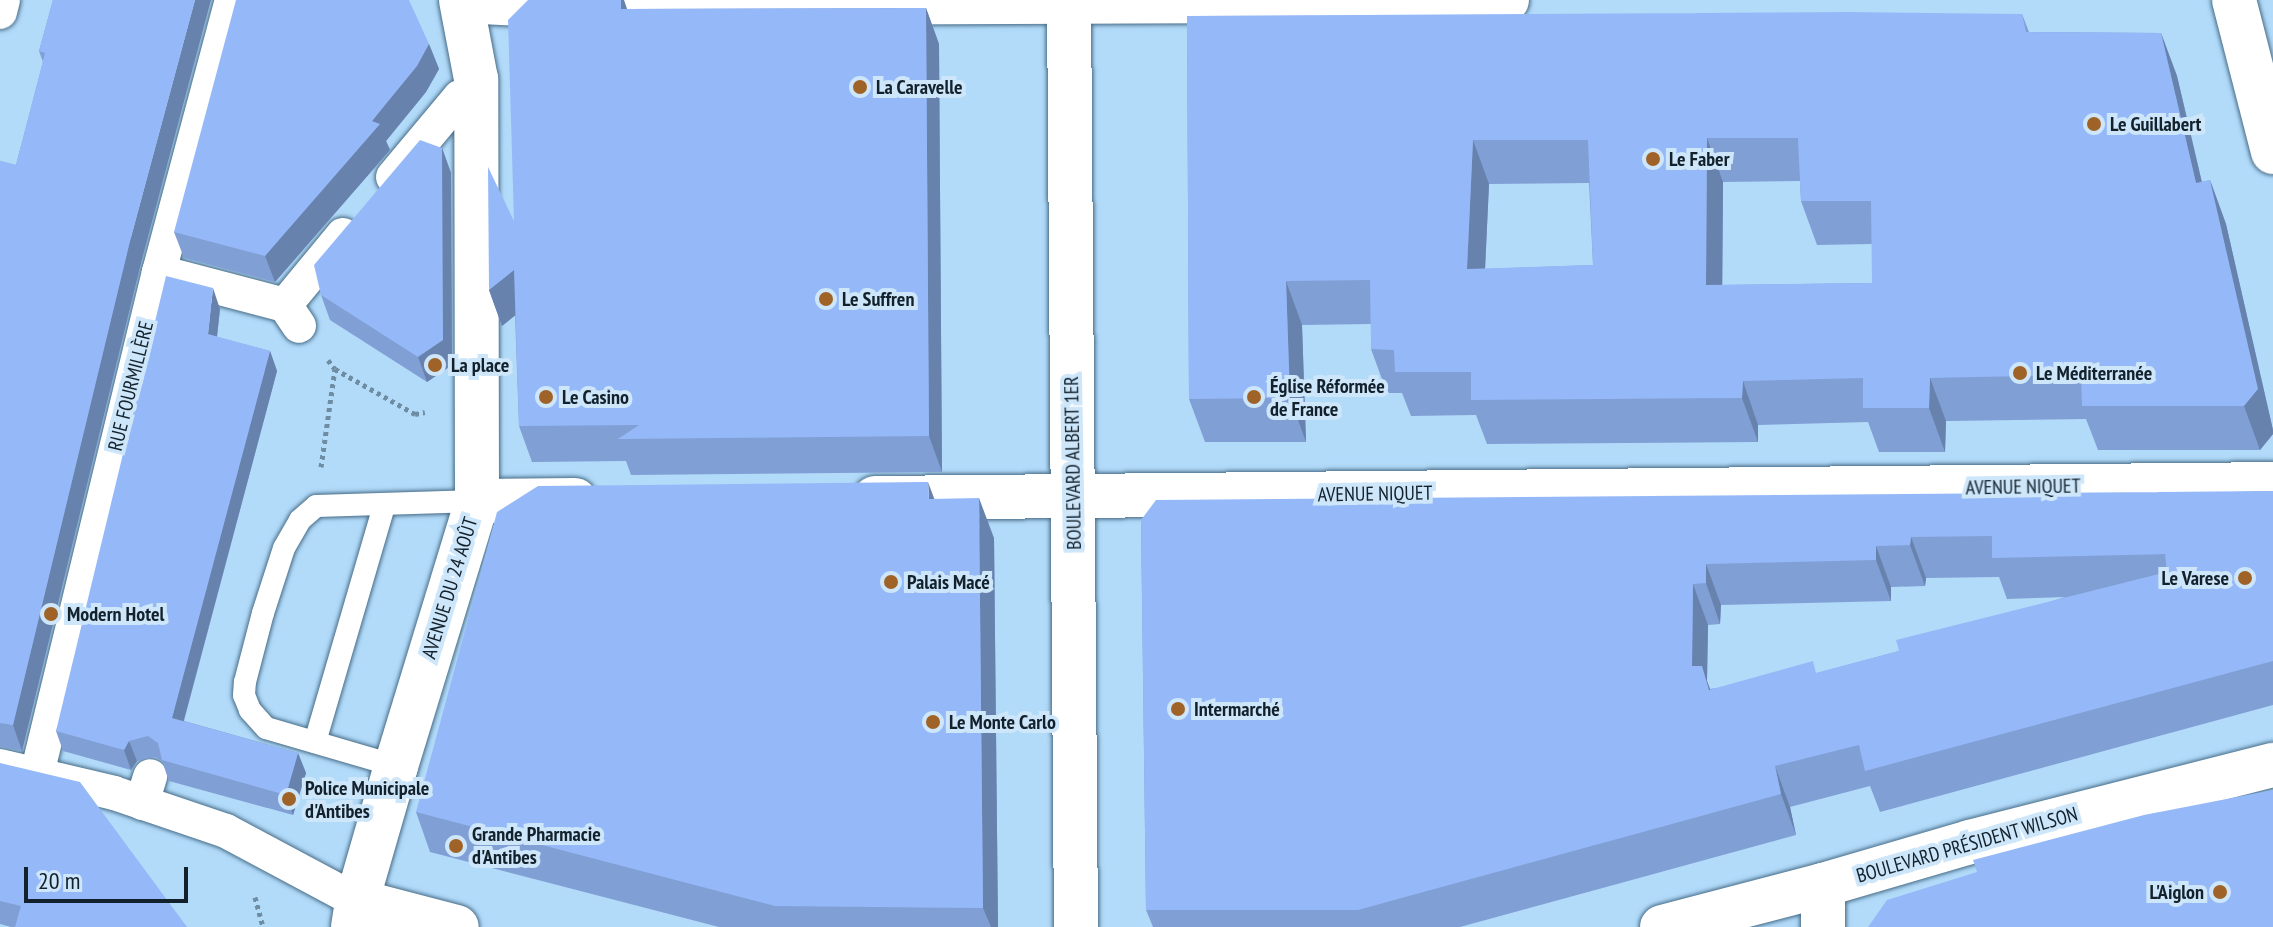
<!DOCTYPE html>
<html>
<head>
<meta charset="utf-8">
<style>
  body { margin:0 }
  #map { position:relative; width:2273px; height:927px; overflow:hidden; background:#b2dbfa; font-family:"PT Sans Narrow",sans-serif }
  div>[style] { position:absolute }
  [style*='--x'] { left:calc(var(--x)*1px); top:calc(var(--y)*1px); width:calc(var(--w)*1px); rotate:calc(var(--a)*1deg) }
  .path>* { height:5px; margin-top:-2.5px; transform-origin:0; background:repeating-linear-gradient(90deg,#6e8ca2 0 4px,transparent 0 8px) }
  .roads { filter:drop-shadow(0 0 2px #476c87) drop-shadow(0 0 2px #476c87) }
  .service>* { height:22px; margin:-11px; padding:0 11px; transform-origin:11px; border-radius:11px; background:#fff }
  .pedestrian>* { height:34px; margin:-17px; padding:0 17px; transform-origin:17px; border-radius:17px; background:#fff }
  .minor>* { height:44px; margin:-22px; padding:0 22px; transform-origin:22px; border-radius:22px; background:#fff }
  .tertiary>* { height:44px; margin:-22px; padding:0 22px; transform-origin:22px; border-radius:22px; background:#fff }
  .secondary>* { height:44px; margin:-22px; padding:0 22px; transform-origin:22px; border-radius:22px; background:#fff }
  .wall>* { inset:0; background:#809fd5 }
  .shaded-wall>* { inset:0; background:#6882ae }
  .building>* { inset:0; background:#95b9f8 }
  .dots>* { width:22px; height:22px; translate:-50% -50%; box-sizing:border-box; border:4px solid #cee6f9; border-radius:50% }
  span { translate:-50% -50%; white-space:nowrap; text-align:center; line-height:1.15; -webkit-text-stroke:8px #cee6f9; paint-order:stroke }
  .poi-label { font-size:20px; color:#12212c; font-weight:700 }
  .left { translate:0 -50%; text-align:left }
  .right { translate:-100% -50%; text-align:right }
  .street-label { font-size:20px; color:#12212c }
  .scale { position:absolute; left:24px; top:867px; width:164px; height:36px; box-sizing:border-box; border:4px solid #12212c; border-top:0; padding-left:10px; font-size:24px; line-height:28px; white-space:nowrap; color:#12212c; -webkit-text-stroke:6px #cee6f9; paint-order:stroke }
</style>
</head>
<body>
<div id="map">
  <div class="path">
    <div style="--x:328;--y:360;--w:11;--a:52"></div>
    <div style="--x:335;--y:369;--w:92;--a:29.4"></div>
    <div style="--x:415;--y:414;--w:10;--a:-11"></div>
    <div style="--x:321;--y:467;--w:99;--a:-81.9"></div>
    <div style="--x:255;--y:897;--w:31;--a:75"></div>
  </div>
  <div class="roads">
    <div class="service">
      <div style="--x:315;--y:742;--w:246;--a:-73.7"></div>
      <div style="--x:396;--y:766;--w:135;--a:-163.7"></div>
      <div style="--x:266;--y:728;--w:24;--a:-132"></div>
      <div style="--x:250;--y:710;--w:16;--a:-112"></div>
      <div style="--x:244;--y:695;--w:13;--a:-86"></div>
      <div style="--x:245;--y:682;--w:71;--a:-75.4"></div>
      <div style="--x:263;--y:613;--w:68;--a:-72.1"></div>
      <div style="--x:284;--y:548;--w:32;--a:-60"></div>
      <div style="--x:300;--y:520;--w:21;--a:-41"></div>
      <div style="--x:316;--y:506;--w:161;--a:-1.8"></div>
    </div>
    <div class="pedestrian">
      <div style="--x:0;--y:12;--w:12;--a:-76"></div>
      <div style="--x:393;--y:177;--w:104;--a:-50.1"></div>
      <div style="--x:460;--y:97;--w:15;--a:0"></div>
      <div style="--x:159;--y:272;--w:130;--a:14.7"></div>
      <div style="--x:285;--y:305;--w:25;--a:56"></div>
      <div style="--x:285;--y:305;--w:91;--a:-50.4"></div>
      <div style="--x:0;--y:766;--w:117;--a:13.3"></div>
      <div style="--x:114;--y:793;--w:118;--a:18.7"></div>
      <div style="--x:226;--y:831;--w:149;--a:28.1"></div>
      <div style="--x:37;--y:774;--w:517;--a:-76.34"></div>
      <div style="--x:159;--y:272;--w:282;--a:-75"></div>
      <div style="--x:142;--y:803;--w:28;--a:-73"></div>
    </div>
    <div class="minor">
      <div style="--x:462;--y:1;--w:60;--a:2.9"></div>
      <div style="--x:522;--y:4;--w:985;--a:-0.23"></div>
      <div style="--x:875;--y:498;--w:1398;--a:-0.57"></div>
      <div style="--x:477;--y:501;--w:98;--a:-0.6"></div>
      <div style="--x:357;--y:901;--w:103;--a:14.6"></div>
      <div style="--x:353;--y:927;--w:26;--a:-81"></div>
      <div style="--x:357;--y:901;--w:141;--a:-73.9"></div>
      <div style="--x:396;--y:766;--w:277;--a:-73"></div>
      <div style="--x:477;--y:501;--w:422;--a:-90.1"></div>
      <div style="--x:476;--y:79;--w:80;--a:-100.8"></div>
    </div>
    <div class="tertiary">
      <div style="--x:1069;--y:0;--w:927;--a:89.57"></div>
      <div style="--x:2234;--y:0;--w:157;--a:75.6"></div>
      <div style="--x:1662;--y:927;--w:166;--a:-14.6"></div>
    </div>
    <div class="secondary">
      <div style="--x:1823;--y:927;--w:42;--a:-90"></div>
      <div style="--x:1823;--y:885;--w:153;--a:-16.3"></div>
      <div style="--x:1970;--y:842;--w:313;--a:-14.3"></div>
    </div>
  </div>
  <div class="wall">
    <div style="clip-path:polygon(53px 0,140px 267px,22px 751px,0 747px,0 161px,16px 165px,43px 62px,39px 51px)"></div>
    <div style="clip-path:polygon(926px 8px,939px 44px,942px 472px,631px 475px,626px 461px,532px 462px,519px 426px,515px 315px,502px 326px,489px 290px,514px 221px,627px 9px)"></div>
    <div style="clip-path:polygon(evenodd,2022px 14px,2029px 32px,2161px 33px,2177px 76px,2202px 182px,2210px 180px,2226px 224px,2273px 430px,2273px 434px,2260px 450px,2098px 450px,2086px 419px,1946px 421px,1945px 452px,1879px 452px,1868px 422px,1758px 425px,1758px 442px,1487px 444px,1476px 415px,1411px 416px,1402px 393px,1387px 393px,1371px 349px,1371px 324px,1302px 325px,1306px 442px,1205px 442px,1189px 399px,1187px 16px,2022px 14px,1800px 181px,1801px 201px,1817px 245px,1872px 244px,1872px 283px,1722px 285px,1723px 182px,1800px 181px,2022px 14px,1589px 183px,1593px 265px,1485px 269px,1489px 184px,1589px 183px)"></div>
    <div style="clip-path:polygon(429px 44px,439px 69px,426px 92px,386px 141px,390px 150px,275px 282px,184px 258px,174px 232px)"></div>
    <div style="clip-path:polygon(442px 148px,451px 173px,452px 365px,427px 382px,330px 320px,321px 295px)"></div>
    <div style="clip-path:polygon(220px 309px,217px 337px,270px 351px,277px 371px,184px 721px,298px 753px,306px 773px,293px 815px,169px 781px,162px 761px,155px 757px,137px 761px,131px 770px,63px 751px,56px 731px)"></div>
    <div style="clip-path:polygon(evenodd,2273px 491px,2273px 705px,1880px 812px,1870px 786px,1790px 807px,1796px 835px,1460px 927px,1153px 927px,1146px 910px,1141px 520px,2273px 491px,1999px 577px,2007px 599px,2065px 597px,1899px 651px,1817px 673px,1710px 689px,1707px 681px,1708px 625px,1720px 624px,1721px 605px,1891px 601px,1891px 587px,1925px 586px,1926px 578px,1999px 577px)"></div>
    <div style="clip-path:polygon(935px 499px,994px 538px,998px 927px,719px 927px,430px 852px,416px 812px)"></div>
    <div style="clip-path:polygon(0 763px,187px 927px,11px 927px,0 924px)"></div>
  </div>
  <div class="shaded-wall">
    <div style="clip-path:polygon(195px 0,211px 0,140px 267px,22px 751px,13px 725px,130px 241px)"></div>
    <div style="clip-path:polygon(621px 0,624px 0,634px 29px,621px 9px)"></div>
    <div style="clip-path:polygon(926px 8px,939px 44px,942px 472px,929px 436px)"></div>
    <div style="clip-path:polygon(2161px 33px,2177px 76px,2212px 226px,2196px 183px)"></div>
    <div style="clip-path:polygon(429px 44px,439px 69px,426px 92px,386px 141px,390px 150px,275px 282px,265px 256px,372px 121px)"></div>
    <div style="clip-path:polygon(1707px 138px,1723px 182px,1722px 329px,1706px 285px)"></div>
    <div style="clip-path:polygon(1473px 140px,1489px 184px,1483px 313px,1467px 269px)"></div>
    <div style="clip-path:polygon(442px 148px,451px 173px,452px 365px,427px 382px,418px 357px)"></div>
    <div style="clip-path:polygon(2210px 180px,2226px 224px,2273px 430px,2273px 434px,2260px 450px,2244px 406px)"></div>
    <div style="clip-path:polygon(514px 270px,527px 306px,502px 326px,489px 290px)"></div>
    <div style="clip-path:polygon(1286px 281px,1302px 325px,1306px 442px,1290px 398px)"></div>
    <div style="clip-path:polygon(213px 288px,220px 309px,215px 354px,208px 334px)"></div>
    <div style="clip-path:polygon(270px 351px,277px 371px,179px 738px,172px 718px)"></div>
    <div style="clip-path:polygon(1930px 378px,1946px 421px,1945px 452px,1929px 408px)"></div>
    <div style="clip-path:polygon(1743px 381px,1758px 425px,1758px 442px,1742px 398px)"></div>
    <div style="clip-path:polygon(928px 482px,943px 522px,929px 499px)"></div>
    <div style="clip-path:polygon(979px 498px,994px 538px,998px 927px,991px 927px,983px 908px)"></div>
    <div style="clip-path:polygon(1911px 537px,1926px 578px,1925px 586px,1910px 545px)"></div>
    <div style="clip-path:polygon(1876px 546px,1891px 587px,1891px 601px,1876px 560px)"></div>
    <div style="clip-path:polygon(1706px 564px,1721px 605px,1720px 624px,1706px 583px)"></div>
    <div style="clip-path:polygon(1693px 584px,1708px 625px,1707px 681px,1717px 707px,1692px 666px)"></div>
    <div style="clip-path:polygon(129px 741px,137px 761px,131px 770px,124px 750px)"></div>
    <div style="clip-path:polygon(298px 753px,306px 773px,293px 815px,286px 795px)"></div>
    <div style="clip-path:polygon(1775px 766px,1790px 807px,1796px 835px,1781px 794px)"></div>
  </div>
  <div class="building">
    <div style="clip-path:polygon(53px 0,195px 0,130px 241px,13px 725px,0 723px,0 161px,16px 165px,45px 53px,39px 51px)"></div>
    <div style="clip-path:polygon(236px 0,409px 0,429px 44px,417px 66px,372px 121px,380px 124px,265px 256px,174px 232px)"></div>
    <div style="clip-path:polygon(528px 0,621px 0,621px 9px,926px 8px,929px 436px,618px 439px,639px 425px,519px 426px,514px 270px,489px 290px,488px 167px,514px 221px,508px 20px)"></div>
    <div style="clip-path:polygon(evenodd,1847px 12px,2022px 14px,2026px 32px,2161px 33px,2196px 183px,2210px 180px,2258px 389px,2244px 406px,2082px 406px,2081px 375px,1930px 378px,1929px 408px,1863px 408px,1863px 378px,1743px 381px,1742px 398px,1471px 400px,1471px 372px,1395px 372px,1394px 350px,1371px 349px,1370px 280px,1286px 281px,1290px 398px,1189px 399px,1187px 16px,1847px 12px,1707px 138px,1798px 138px,1801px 201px,1871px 201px,1872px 283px,1706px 285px,1707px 138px,1847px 12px,1473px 140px,1588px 140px,1593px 265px,1467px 269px,1473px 140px)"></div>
    <div style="clip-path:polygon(420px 140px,442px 148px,443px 340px,418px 357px,321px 295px,314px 265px)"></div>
    <div style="clip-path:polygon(166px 276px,213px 288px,208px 334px,270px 351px,172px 718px,298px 753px,286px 795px,162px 760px,158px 743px,148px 736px,129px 741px,124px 750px,56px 731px)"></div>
    <div style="clip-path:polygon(928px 482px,929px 499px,979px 498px,983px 908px,775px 906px,416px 812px,497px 512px,538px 486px)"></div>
    <div style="clip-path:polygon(evenodd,2273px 491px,2273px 661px,1865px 771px,1859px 745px,1775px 766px,1781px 794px,1358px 910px,1146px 910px,1141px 520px,1156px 500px,2273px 491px,1992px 536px,1992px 558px,2165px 554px,2167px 572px,1896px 640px,1899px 651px,1816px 673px,1813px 661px,1709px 690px,1702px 666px,1692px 666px,1693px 584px,1706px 583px,1706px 564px,1876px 560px,1876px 546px,1910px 545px,1911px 537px,1992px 536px)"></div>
    <div style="clip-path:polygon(0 763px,80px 782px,187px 927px,15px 927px,21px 906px,0 901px)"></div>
    <div style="clip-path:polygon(2273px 790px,2273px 927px,1868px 927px,1887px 900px,1977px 872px,1973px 860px,2144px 815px)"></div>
  </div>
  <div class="dots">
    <div style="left:860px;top:87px;background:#a06327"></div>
    <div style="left:2094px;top:124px;background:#a06327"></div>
    <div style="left:1653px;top:159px;background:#a06327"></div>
    <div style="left:826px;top:299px;background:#a06327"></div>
    <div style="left:435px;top:365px;background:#a06327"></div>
    <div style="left:2020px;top:373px;background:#a06327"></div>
    <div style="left:546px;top:397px;background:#a06327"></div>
    <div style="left:1254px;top:397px;background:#a06327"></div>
    <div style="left:2245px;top:578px;background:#a06327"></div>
    <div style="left:891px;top:582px;background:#a06327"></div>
    <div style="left:51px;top:614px;background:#a06327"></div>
    <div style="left:1178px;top:709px;background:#a06327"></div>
    <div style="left:933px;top:722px;background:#a06327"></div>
    <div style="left:289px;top:799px;background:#a06327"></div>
    <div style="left:456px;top:846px;background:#a06327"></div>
    <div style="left:2220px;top:892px;background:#a06327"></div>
  </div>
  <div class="poi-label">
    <span class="left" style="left:876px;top:87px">La Caravelle</span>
    <span class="left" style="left:2110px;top:124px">Le Guillabert</span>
    <span class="left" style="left:1669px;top:159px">Le Faber</span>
    <span class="left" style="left:842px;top:299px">Le Suffren</span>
    <span class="left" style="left:451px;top:365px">La place</span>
    <span class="left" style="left:2036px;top:373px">Le Méditerranée</span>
    <span class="left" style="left:1270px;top:398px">Église Réformée<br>de France</span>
    <span class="left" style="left:562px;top:397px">Le Casino</span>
    <span class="right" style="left:2229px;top:578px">Le Varese</span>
    <span class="left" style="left:907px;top:582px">Palais Macé</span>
    <span class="left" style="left:67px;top:614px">Modern Hotel</span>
    <span class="left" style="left:1194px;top:709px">Intermarché</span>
    <span class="left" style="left:949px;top:722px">Le Monte Carlo</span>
    <span class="left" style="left:305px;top:800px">Police Municipale<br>d'Antibes</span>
    <span class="left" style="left:472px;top:846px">Grande Pharmacie<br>d'Antibes</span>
    <span class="right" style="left:2204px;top:892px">L'Aiglon</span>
  </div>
  <div class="street-label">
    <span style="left:131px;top:386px;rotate:-76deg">RUE FOURMILLÈRE</span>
    <span style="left:1073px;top:463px;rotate:-91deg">BOULEVARD ALBERT 1ER</span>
    <span style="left:2023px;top:487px;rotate:-1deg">AVENUE NIQUET</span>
    <span style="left:1375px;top:494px;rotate:-1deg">AVENUE NIQUET</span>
    <span style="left:450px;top:588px;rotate:-73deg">AVENUE DU 24 AOÛT</span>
    <span style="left:1967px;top:845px;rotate:-16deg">BOULEVARD PRÉSIDENT WILSON</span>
  </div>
  <div class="scale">20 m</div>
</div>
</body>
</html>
